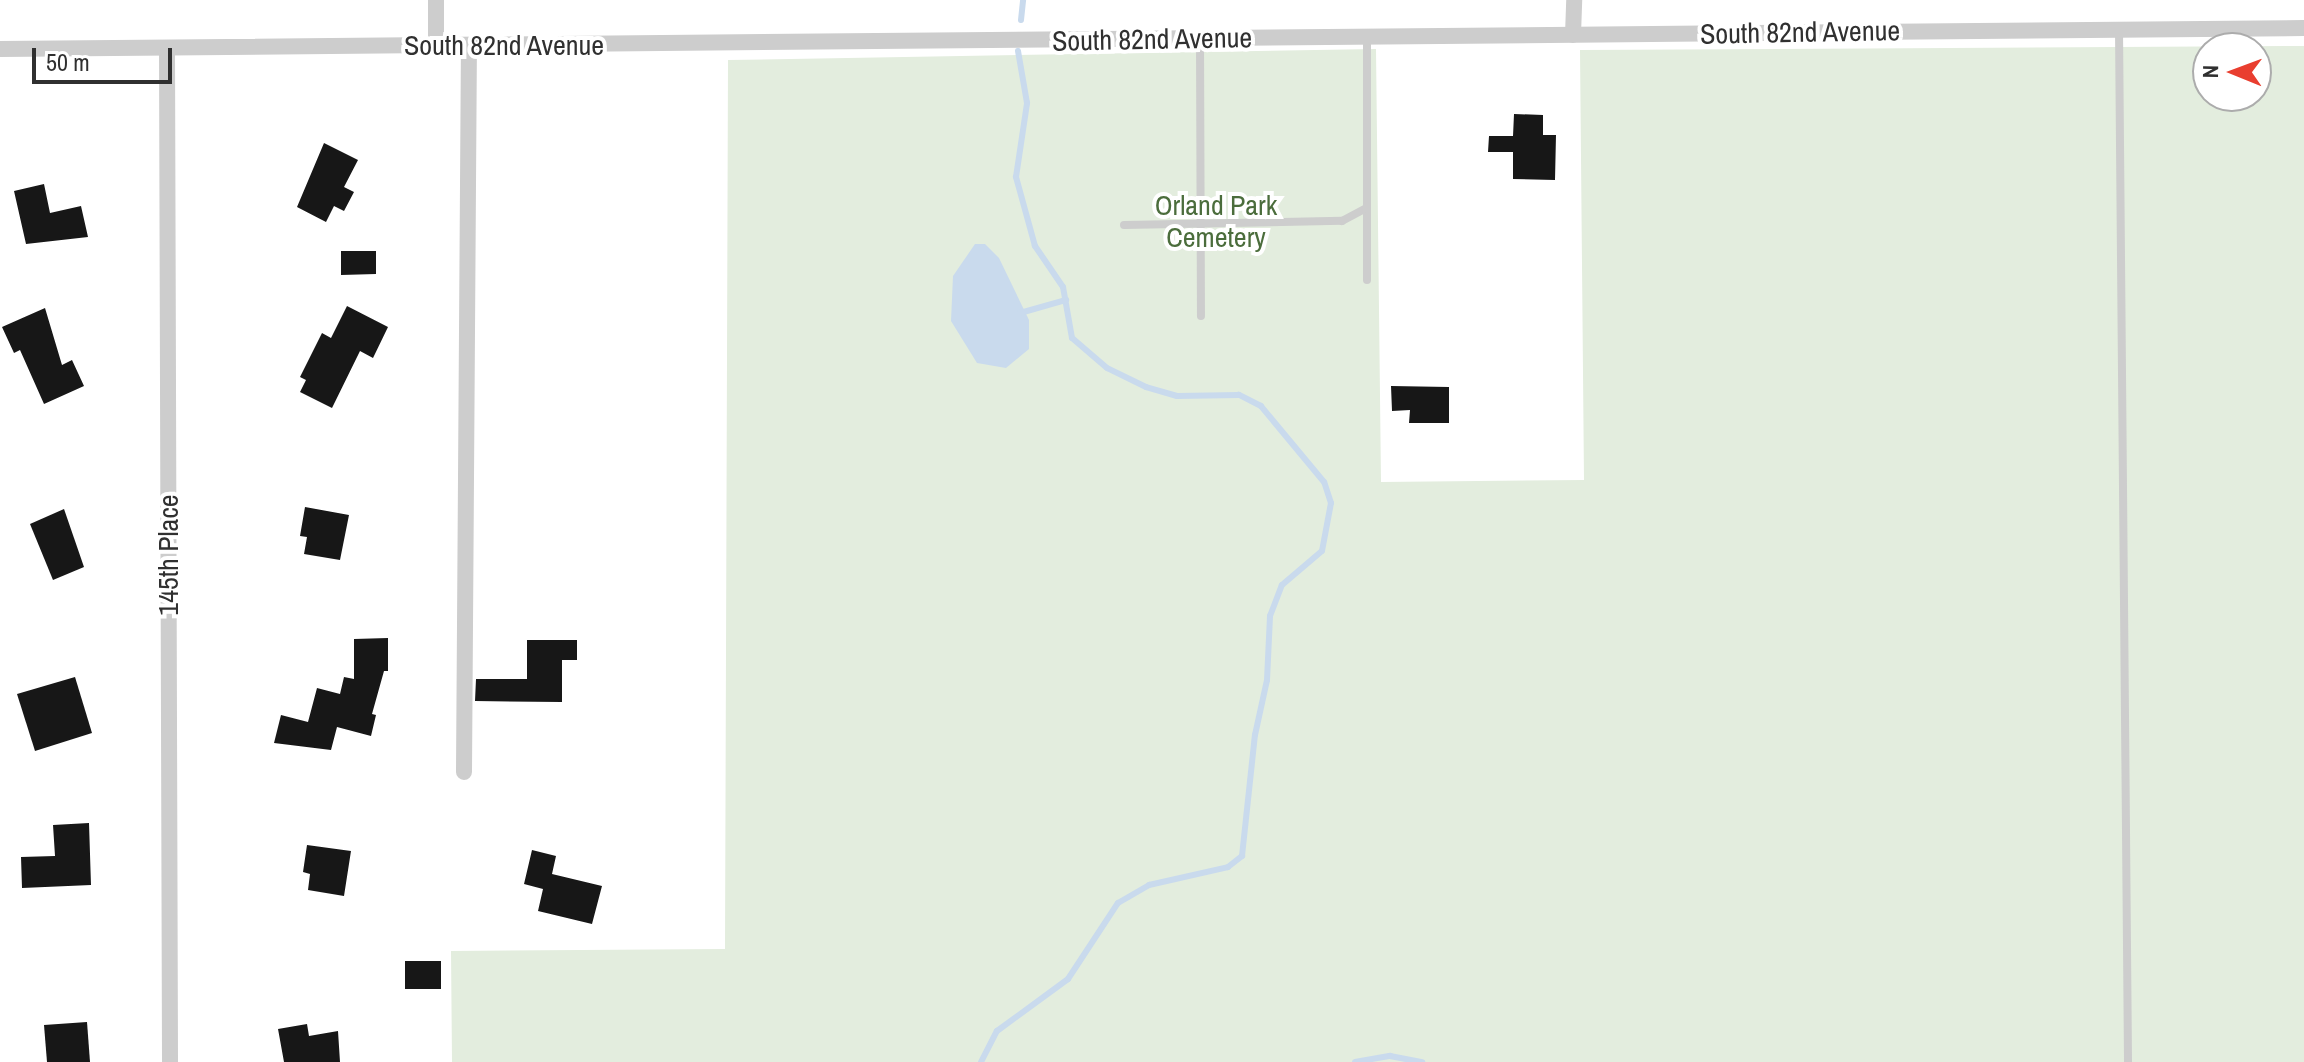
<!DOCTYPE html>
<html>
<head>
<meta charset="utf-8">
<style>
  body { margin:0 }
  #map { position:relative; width:2304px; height:1062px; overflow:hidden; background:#fff; font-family:"Archivo Narrow",sans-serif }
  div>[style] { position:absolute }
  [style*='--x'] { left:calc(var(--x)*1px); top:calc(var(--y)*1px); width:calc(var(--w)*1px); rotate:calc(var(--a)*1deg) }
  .green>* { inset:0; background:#e3edde }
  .water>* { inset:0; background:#c9daed }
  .stream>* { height:6px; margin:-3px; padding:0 3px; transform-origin:3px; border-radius:3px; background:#c9daed }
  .building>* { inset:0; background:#171717 }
  .service>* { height:8px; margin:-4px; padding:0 4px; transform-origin:4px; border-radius:4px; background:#cdcdcd }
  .minor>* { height:16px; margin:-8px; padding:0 8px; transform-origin:8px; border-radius:8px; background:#cdcdcd }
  span { translate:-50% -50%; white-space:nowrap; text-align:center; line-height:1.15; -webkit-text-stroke:8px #fff; paint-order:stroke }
  .street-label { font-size:28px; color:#303030 }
  .park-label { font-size:28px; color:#4b6d3c }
  .north { position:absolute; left:2192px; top:32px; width:80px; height:80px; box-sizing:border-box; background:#fff; border:2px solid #acacac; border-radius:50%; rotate:271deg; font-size:22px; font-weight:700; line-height:32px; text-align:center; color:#303030 }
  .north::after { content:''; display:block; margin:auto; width:28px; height:36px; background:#e93e2f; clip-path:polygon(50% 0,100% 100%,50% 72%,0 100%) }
  .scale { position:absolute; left:32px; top:48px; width:140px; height:36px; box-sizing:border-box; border:4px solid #303030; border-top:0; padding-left:10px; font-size:24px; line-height:28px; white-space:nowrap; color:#303030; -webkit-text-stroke:6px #fff; paint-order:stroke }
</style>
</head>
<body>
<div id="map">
  <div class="green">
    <div style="clip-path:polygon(evenodd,2304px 46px,2304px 1062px,452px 1062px,451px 951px,725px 949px,728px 60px,1376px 49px,1381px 482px,1584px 480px,1580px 50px,2304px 46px,2208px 48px,2256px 48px,2256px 96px,2208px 96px,2208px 48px)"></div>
  </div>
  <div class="water">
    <div style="clip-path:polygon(975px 244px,985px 244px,999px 258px,1029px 320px,1029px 349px,1006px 368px,977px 363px,951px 321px,953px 276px)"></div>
  </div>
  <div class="stream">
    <div style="--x:1021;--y:20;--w:20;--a:-84"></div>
    <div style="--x:1020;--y:313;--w:48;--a:-15.8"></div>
    <div style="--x:981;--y:1062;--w:35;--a:-63"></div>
    <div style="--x:997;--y:1031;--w:88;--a:-36.2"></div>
    <div style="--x:1068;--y:979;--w:91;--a:-56.7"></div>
    <div style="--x:1118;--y:903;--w:36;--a:-30"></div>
    <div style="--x:1149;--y:885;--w:81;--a:-12.8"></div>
    <div style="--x:1228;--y:867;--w:18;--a:-38"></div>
    <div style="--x:1242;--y:856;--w:122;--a:-83.9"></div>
    <div style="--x:1255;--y:735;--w:56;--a:-77.7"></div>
    <div style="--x:1267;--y:680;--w:64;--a:-87.3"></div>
    <div style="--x:1270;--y:616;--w:33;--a:-69"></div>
    <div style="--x:1282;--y:585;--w:52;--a:-40.4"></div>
    <div style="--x:1322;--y:551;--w:49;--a:-79.4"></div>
    <div style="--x:1331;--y:503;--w:22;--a:-108"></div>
    <div style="--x:1324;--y:482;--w:99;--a:-129.7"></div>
    <div style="--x:1261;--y:406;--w:25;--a:-153"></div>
    <div style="--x:1239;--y:395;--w:62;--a:179.1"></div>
    <div style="--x:1177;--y:396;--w:32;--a:-164"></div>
    <div style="--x:1146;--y:387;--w:43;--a:-154"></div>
    <div style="--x:1107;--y:368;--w:46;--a:-139.4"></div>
    <div style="--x:1072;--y:338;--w:52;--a:-100"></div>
    <div style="--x:1063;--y:287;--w:50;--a:-124.3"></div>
    <div style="--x:1035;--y:246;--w:72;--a:-105.4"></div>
    <div style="--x:1016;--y:177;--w:75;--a:-81.5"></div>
    <div style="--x:1027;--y:103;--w:53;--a:-99.8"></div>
    <div style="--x:1355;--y:1062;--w:36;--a:-10"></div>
    <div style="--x:1390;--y:1056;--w:33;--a:11"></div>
  </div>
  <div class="building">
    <div style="clip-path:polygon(1514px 114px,1543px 115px,1543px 135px,1556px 135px,1555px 180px,1513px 179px,1513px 152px,1488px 152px,1489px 136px,1513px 136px)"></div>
    <div style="clip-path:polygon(324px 143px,358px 160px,344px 187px,354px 192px,344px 211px,334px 206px,326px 222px,297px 207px)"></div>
    <div style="clip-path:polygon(44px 184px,50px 213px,81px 206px,88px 237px,26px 244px,14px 191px)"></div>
    <div style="clip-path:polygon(341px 251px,376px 251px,376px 274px,341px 275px)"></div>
    <div style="clip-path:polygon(347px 306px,388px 327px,373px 358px,360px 351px,332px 408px,300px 392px,306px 380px,300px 377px,322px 333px,331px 338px)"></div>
    <div style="clip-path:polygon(45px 308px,62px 365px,72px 360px,84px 386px,44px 404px,20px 350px,14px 353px,2px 327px)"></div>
    <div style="clip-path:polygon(1391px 386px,1449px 387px,1449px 423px,1409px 423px,1410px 410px,1392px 411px)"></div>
    <div style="clip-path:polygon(305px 507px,349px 515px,340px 560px,304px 554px,307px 537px,300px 536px)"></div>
    <div style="clip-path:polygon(64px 509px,84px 567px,53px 580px,30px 524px)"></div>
    <div style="clip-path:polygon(388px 638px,388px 671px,384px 671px,372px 714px,376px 715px,371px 736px,337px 727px,331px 750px,274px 743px,281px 715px,308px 722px,317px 688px,340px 694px,344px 677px,354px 679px,354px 639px)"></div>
    <div style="clip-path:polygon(527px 640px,577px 640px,577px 660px,562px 660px,562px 702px,475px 701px,476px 679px,527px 679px)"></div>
    <div style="clip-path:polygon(75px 677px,92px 733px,35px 751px,17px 694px)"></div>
    <div style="clip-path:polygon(89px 823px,91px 885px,22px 888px,21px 857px,55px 856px,53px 825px)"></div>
    <div style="clip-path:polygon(307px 845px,351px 851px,344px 896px,308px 890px,310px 874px,303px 872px)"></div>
    <div style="clip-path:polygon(532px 850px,556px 856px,552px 874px,602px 886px,592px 924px,538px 911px,543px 889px,524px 884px)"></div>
    <div style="clip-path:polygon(405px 961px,441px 961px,441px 989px,405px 989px)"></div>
    <div style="clip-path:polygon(87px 1022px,90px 1062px,47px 1062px,44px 1025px)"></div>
    <div style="clip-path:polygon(307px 1024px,309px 1036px,338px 1031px,340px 1062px,284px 1062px,278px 1029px)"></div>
  </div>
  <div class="service">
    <div style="--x:2119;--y:29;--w:1033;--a:89.5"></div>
    <div style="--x:1367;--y:37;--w:243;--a:90"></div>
    <div style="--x:1200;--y:39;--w:277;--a:89.8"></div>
    <div style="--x:1124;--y:225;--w:218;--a:-1.1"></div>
    <div style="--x:1342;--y:221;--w:26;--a:-28"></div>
  </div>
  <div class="minor">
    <div style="--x:436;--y:0;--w:45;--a:90"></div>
    <div style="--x:1573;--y:35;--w:35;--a:-88"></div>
    <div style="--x:167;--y:48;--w:1014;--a:89.83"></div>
    <div style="--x:0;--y:49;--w:2304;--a:-0.52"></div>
    <div style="--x:464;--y:772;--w:727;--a:-89.61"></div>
  </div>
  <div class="street-label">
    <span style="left:1800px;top:32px;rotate:-1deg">South 82nd Avenue</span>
    <span style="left:1152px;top:39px;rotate:-1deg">South 82nd Avenue</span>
    <span style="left:504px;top:45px">South 82nd Avenue</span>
    <span style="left:168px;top:555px;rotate:-90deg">145th Place</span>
  </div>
  <div class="park-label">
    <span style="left:1216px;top:221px">Orland Park<br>Cemetery</span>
  </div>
  <div class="north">N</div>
  <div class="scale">50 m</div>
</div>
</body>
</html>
